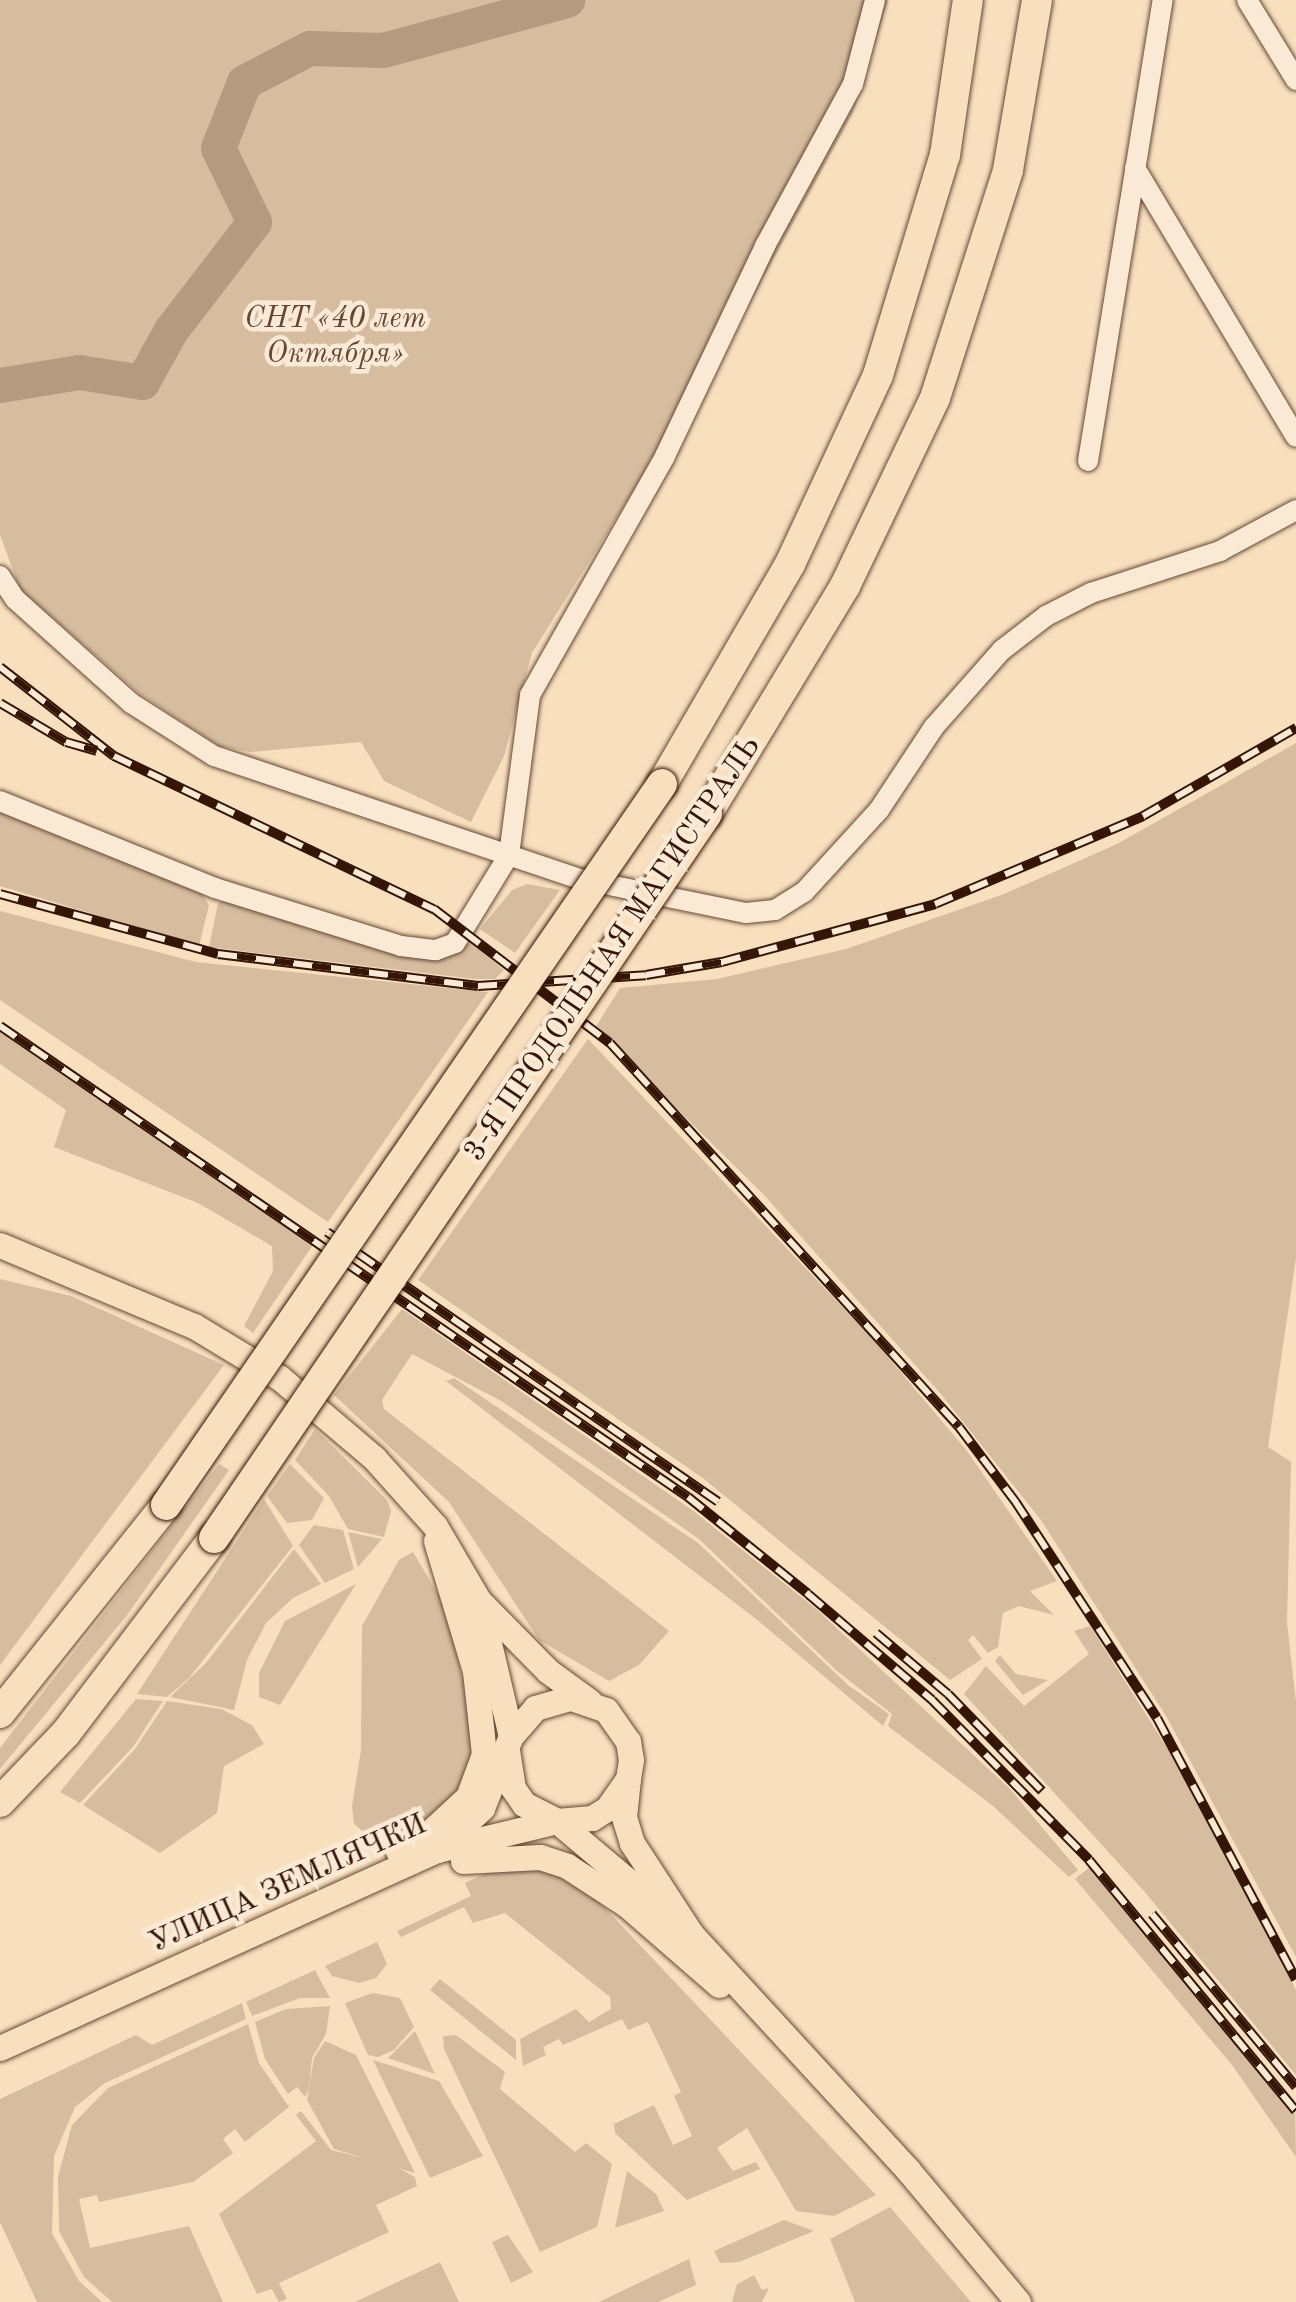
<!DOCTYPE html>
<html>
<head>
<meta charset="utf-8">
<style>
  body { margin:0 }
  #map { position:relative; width:1296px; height:2302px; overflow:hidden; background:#f8dfbe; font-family:"Old Standard TT",serif }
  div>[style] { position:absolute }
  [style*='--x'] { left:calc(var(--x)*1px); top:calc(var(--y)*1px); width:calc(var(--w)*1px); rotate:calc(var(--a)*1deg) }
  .green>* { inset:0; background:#d7bd9f }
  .river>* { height:35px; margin:-17.5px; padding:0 17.5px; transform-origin:17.5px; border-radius:17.5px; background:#b69a7f }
  .roads { filter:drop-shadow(0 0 2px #664834) drop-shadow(0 0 2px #664834) }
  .minor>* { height:20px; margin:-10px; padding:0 10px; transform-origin:10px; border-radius:10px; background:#faead5 }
  .major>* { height:25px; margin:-12.5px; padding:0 12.5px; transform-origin:12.5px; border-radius:12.5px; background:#f8dfbe }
  .highway>* { height:30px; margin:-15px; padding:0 15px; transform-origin:15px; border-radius:15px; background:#f8dfbe }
  .rail>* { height:10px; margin-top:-5px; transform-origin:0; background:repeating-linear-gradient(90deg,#faead5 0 19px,#351506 0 38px); box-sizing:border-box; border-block:2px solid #351506 }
  .bridges { filter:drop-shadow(0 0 2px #351506) drop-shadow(0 0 2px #351506) }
  .highway-bridge>* { height:30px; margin:-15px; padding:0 15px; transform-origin:15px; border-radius:15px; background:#f8dfbe }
  span { translate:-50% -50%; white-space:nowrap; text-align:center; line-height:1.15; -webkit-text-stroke:9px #faead5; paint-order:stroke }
  .park-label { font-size:30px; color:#664734; font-style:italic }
  .street-label { font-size:30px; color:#351506 }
</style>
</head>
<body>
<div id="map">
  <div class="green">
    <div style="clip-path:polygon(0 0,888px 0,854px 111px,741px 319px,532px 653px,504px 756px,471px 822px,384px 781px,361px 742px,250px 752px,219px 746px,139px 693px,20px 589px,0 535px)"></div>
    <div style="clip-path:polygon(1296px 743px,1296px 1258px,1268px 1447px,1291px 1462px,1287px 1622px,1296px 1702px,1296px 1957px,1166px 1716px,1041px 1520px,940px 1393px,764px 1195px,595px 1028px,620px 988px,717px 979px,846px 949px,1004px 894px,1117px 844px)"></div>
    <div style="clip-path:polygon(0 812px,199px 888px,209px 905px,199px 946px,0 886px)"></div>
    <div style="clip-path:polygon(527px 884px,560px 890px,515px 953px,480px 929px,512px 890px)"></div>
    <div style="clip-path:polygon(226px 900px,440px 957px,470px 943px,504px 970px,495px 979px,474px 979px,209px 947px,218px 903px)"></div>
    <div style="clip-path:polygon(0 911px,196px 962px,488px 992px,328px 1222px,0 1000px)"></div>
    <div style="clip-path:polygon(0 1026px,317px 1239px,253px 1333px,244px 1326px,273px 1271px,272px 1246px,198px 1203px,54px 1147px,66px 1110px,0 1064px)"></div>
    <div style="clip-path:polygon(588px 1039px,872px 1338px,967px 1451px,1057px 1581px,1030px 1591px,1054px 1615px,1019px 1606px,1003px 1613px,998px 1647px,988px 1653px,973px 1635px,968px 1640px,982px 1659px,950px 1680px,704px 1479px,418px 1280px)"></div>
    <div style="clip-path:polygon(0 1279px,71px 1296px,224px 1365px,0 1665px)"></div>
    <div style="clip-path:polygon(402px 1309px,692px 1510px,815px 1608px,1010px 1789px,1078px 1870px,1069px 1877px,993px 1806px,888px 1726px,892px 1714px,837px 1671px,699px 1539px,503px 1402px,412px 1354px,382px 1400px,384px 1409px,669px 1631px,639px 1665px,609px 1681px,539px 1640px,449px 1502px,334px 1395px)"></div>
    <div style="clip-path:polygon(454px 1378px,698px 1543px,848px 1685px,889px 1714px,883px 1726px,756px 1619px,446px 1381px)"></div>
    <div style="clip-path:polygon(315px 1429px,387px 1500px,391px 1511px,384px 1537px,348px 1529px,329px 1496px,295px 1460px)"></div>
    <div style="clip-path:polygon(219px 1464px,229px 1470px,128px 1614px,0 1769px,0 1748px)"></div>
    <div style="clip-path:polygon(290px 1464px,324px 1498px,312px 1520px,287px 1523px,267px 1496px)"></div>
    <div style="clip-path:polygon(264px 1499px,293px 1546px,189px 1678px,167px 1697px,137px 1694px)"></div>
    <div style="clip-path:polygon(314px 1525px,343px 1530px,354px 1569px,325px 1583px,299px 1545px)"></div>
    <div style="clip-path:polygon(348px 1532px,382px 1539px,358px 1567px)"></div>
    <div style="clip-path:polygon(294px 1549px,321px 1584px,293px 1598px,266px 1623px,247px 1660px,234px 1710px,170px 1697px,206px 1663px)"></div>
    <div style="clip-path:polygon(413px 1552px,444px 1604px,476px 1734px,465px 1785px,407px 1836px,375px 1842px,354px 1824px,352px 1806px,361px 1750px,362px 1626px,399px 1560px)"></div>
    <div style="clip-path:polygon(356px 1584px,280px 1705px,259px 1697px,259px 1673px,285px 1621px)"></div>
    <div style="clip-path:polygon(1090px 1626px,1190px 1784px,1296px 1990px,1296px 2075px,1144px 1891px,964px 1694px,986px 1666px,1024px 1706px,1089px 1654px,1074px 1631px)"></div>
    <div style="clip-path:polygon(1000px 1655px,1016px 1674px,1048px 1680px,1023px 1695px,995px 1661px)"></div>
    <div style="clip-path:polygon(136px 1699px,163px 1701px,133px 1747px,80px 1803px,60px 1792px)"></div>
    <div style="clip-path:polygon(167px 1701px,221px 1709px,252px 1725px,264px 1744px,224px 1766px,217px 1813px,160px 1853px,83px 1805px,135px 1749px)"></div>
    <div style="clip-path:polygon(1096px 1862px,1295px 2101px,1296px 2157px,1232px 2065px,1075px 1879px)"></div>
    <div style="clip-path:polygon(541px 1869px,587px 1889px,876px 2195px,834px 2216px,796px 2211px,747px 2128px,717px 2148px,733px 2171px,756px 2162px,760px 2169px,687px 2200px,615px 2133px,614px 2124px,654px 2105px,673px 2145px,692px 2136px,674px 2096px,681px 2092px,648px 2022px,628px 2030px,622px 2019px,563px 2045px,559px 2039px,543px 2047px,546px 2055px,523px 2066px,520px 2039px,576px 2009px,589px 2022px,611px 2009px,610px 1997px,505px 1913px,473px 1923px,464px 1907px,401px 1937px,397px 1931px,471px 1896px,465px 1883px,491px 1871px)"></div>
    <div style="clip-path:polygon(377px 1942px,387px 1964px,376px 1978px,359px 1983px,332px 1976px,325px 1966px)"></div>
    <div style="clip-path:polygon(315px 1970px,330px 1998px,300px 1998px,252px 2016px,246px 2002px)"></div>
    <div style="clip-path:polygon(440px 1979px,516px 2040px,516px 2060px,430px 1990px)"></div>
    <div style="clip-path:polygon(373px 1993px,400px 1998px,414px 2027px,394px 2050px,378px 2057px,368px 2055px,345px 2003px)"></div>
    <div style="clip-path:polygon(242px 2003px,246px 2019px,105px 2083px,75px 2107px,54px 2156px,52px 2233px,79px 2281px,102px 2302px,37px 2302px,0 2222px,0 2099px,136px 2035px,152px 2045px)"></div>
    <div style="clip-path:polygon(330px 2006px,326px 2034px,312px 2058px,309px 2089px,305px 2097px,297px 2087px,288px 2094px,265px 2059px,255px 2022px,286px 2009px)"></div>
    <div style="clip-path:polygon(248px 2024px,259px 2063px,289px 2107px,245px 2142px,235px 2129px,223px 2139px,233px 2153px,193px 2182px,99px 2202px,97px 2195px,79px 2199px,90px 2248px,189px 2226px,223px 2302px,112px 2302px,84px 2277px,59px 2231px,58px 2177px,72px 2125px,108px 2088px)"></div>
    <div style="clip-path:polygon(415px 2031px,435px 2074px,388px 2058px)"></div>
    <div style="clip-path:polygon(456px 2035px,505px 2072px,500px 2089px,575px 2152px,586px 2143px,612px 2164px,597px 2227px,540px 2252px,444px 2049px,443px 2036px)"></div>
    <div style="clip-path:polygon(325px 2041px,356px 2055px,415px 2173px,334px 2149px,307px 2100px,314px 2058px)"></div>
    <div style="clip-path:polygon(373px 2060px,439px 2081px,483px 2156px,430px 2178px)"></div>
    <div style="clip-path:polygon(301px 2111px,331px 2150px,393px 2165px,415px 2177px,417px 2186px,376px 2205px,389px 2232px,279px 2283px,287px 2299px,279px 2302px,272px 2289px,257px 2294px,219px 2214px,316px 2141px,296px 2115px)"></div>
    <div style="clip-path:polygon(627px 2171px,656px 2194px,664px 2211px,615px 2228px)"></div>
    <div style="clip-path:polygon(890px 2207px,971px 2302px,855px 2302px,830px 2239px)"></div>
    <div style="clip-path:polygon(784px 2220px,814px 2231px,739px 2262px,720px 2263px,714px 2251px)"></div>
    <div style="clip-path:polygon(508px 2235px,533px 2272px,511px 2283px,492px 2242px)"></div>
    <div style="clip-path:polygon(689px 2259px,696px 2285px,658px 2302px,599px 2302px)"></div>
    <div style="clip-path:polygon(440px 2262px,459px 2302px,355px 2302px)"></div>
    <div style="clip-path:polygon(754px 2275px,762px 2290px,769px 2288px,762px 2302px,732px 2302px,737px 2284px)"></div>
  </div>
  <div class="river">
    <div style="--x:0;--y:385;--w:80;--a:-9.3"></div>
    <div style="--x:79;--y:372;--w:64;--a:9"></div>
    <div style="--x:142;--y:382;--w:60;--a:-60.9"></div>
    <div style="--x:171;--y:330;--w:136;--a:-52.5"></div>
    <div style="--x:254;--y:222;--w:82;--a:-115.9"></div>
    <div style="--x:218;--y:148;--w:71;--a:-68.5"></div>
    <div style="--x:244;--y:82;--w:73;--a:-27.6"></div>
    <div style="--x:309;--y:48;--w:74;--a:1.5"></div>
    <div style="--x:383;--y:50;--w:191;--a:-15.2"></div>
  </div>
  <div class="roads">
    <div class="minor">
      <div style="--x:1247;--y:0;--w:94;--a:58.5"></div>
      <div style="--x:1135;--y:168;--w:313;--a:59.1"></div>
      <div style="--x:1088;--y:461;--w:467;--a:-80.8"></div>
      <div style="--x:0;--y:576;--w:27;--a:57"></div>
      <div style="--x:15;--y:599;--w:156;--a:41.9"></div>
      <div style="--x:131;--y:703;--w:98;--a:32.6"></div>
      <div style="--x:214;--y:756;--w:386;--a:18.6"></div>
      <div style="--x:580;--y:879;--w:169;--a:11.6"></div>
      <div style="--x:746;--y:913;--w:29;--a:-6"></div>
      <div style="--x:775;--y:910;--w:34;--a:-32"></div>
      <div style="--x:804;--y:892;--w:111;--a:-47.6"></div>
      <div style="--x:879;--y:810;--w:100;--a:-56.5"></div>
      <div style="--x:934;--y:727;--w:103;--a:-48.6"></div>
      <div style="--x:1002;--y:650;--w:56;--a:-37.7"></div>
      <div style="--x:1046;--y:616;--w:51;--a:-27.1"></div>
      <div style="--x:1091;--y:593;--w:136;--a:-18"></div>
      <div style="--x:1220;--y:551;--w:86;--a:-28.3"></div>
      <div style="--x:0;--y:801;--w:232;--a:22"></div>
      <div style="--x:215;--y:888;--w:195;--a:17.3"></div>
      <div style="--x:401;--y:946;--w:35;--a:7"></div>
      <div style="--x:436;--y:950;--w:20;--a:-20"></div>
      <div style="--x:455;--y:943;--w:103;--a:-58.5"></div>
      <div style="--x:509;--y:855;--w:161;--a:-82.5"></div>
      <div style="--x:530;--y:695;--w:274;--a:-60.5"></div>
      <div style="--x:665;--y:456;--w:233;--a:-64.5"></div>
      <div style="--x:765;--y:246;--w:184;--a:-61.5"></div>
      <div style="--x:853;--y:84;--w:87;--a:-75.3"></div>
    </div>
    <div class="major">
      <div style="--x:0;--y:1245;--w:210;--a:22.7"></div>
      <div style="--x:194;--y:1326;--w:100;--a:31.2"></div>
      <div style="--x:280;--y:1378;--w:123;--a:40.4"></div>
      <div style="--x:374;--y:1458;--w:91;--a:48.1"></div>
      <div style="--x:435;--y:1526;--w:87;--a:59.6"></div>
      <div style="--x:479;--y:1601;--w:139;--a:76.7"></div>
      <div style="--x:482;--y:1604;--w:94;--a:45.4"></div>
      <div style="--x:548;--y:1671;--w:51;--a:36.2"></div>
      <div style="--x:628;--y:1779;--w:38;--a:96"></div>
      <div style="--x:624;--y:1817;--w:27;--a:73"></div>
      <div style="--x:632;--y:1843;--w:108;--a:57"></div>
      <div style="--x:691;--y:1934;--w:321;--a:47.4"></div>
      <div style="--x:908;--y:2170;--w:172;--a:50.2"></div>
      <div style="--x:437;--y:1850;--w:62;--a:-43"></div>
      <div style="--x:482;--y:1808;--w:78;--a:-68.1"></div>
      <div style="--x:511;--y:1736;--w:37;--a:-49"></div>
      <div style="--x:535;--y:1708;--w:37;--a:-16"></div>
      <div style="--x:571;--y:1698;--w:37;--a:19"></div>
      <div style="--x:606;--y:1710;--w:38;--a:55"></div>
      <div style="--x:628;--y:1741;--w:19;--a:81"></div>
      <div style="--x:631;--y:1760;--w:19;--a:99"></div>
      <div style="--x:628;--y:1779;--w:35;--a:125"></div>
      <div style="--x:608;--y:1808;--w:19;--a:148"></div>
      <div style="--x:592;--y:1818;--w:35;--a:175"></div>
      <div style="--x:557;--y:1821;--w:37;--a:-153"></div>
      <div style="--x:524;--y:1804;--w:19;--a:-125"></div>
      <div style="--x:513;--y:1788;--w:37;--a:-99"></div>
      <div style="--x:398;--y:1851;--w:32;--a:-28"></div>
      <div style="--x:426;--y:1836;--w:57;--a:-42.9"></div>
      <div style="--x:468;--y:1797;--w:46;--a:-69.6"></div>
      <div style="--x:484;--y:1754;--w:83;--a:-96.2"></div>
      <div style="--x:475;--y:1671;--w:136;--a:-106.7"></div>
      <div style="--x:463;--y:1861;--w:77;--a:-3"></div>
      <div style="--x:540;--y:1857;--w:28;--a:18"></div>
      <div style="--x:567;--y:1866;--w:72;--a:33"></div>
      <div style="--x:627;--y:1905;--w:122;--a:41"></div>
      <div style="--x:0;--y:2048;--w:480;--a:-24.4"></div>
      <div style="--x:437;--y:1850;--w:123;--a:-13.6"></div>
      <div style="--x:557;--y:1821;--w:175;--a:40.1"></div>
    </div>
    <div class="highway">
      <div style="--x:662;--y:784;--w:255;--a:-59.8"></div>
      <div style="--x:790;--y:564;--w:208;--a:-65"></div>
      <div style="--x:878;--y:375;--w:230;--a:-73.1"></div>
      <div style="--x:945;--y:155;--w:157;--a:-81.6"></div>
      <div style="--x:707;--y:814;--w:267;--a:-58.8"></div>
      <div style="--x:845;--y:586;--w:208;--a:-64.4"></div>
      <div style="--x:935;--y:398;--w:239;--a:-72.2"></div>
      <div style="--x:1008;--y:170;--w:172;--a:-80.3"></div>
      <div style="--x:0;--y:1713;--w:266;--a:-51.4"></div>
      <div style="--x:0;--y:1802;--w:95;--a:-46.3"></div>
      <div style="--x:66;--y:1733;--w:245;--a:-52.8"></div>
    </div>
  </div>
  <div class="rail">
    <div style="--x:0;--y:667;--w:145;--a:38"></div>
    <div style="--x:114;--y:756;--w:355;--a:25.6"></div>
    <div style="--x:434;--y:909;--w:221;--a:37.3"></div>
    <div style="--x:610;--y:1043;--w:519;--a:47.73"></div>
    <div style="--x:959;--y:1427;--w:93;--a:52.9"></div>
    <div style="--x:1015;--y:1501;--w:259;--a:56.8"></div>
    <div style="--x:1157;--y:1718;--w:296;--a:62"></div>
    <div style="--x:0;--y:703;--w:77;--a:30.6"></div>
    <div style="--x:66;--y:742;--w:32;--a:16"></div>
    <div style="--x:0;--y:894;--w:226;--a:15.4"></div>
    <div style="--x:218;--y:954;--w:262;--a:7"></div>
    <div style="--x:478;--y:986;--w:168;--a:-3.7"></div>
    <div style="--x:646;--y:975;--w:77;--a:-9.7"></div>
    <div style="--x:722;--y:962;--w:221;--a:-15.2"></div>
    <div style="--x:935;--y:904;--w:226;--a:-22.9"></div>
    <div style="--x:1143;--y:816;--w:177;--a:-29.9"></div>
    <div style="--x:0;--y:1026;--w:834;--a:34.4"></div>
    <div style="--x:688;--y:1497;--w:154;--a:38.9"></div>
    <div style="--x:808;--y:1594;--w:163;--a:40.5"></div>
    <div style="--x:932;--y:1700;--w:224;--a:45.5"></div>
    <div style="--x:1089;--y:1860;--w:325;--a:50.5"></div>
    <div style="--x:327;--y:1232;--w:475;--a:34.6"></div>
    <div style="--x:876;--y:1633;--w:94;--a:40.3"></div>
    <div style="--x:948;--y:1694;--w:135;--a:45.9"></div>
    <div style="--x:1152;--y:1914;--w:225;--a:50.2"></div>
  </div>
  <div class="bridges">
    <div class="highway-bridge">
      <div style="--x:166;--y:1505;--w:875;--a:-55.47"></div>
      <div style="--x:214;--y:1538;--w:876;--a:-55.75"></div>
    </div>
  </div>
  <div class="park-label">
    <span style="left:335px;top:336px">СНТ «40 лет<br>Октября»</span>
  </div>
  <div class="street-label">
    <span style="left:613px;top:949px;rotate:-56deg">3-Я ПРОДОЛЬНАЯ МАГИСТРАЛЬ</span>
    <span style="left:288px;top:1884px;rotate:-24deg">УЛИЦА ЗЕМЛЯЧКИ</span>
  </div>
</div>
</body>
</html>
